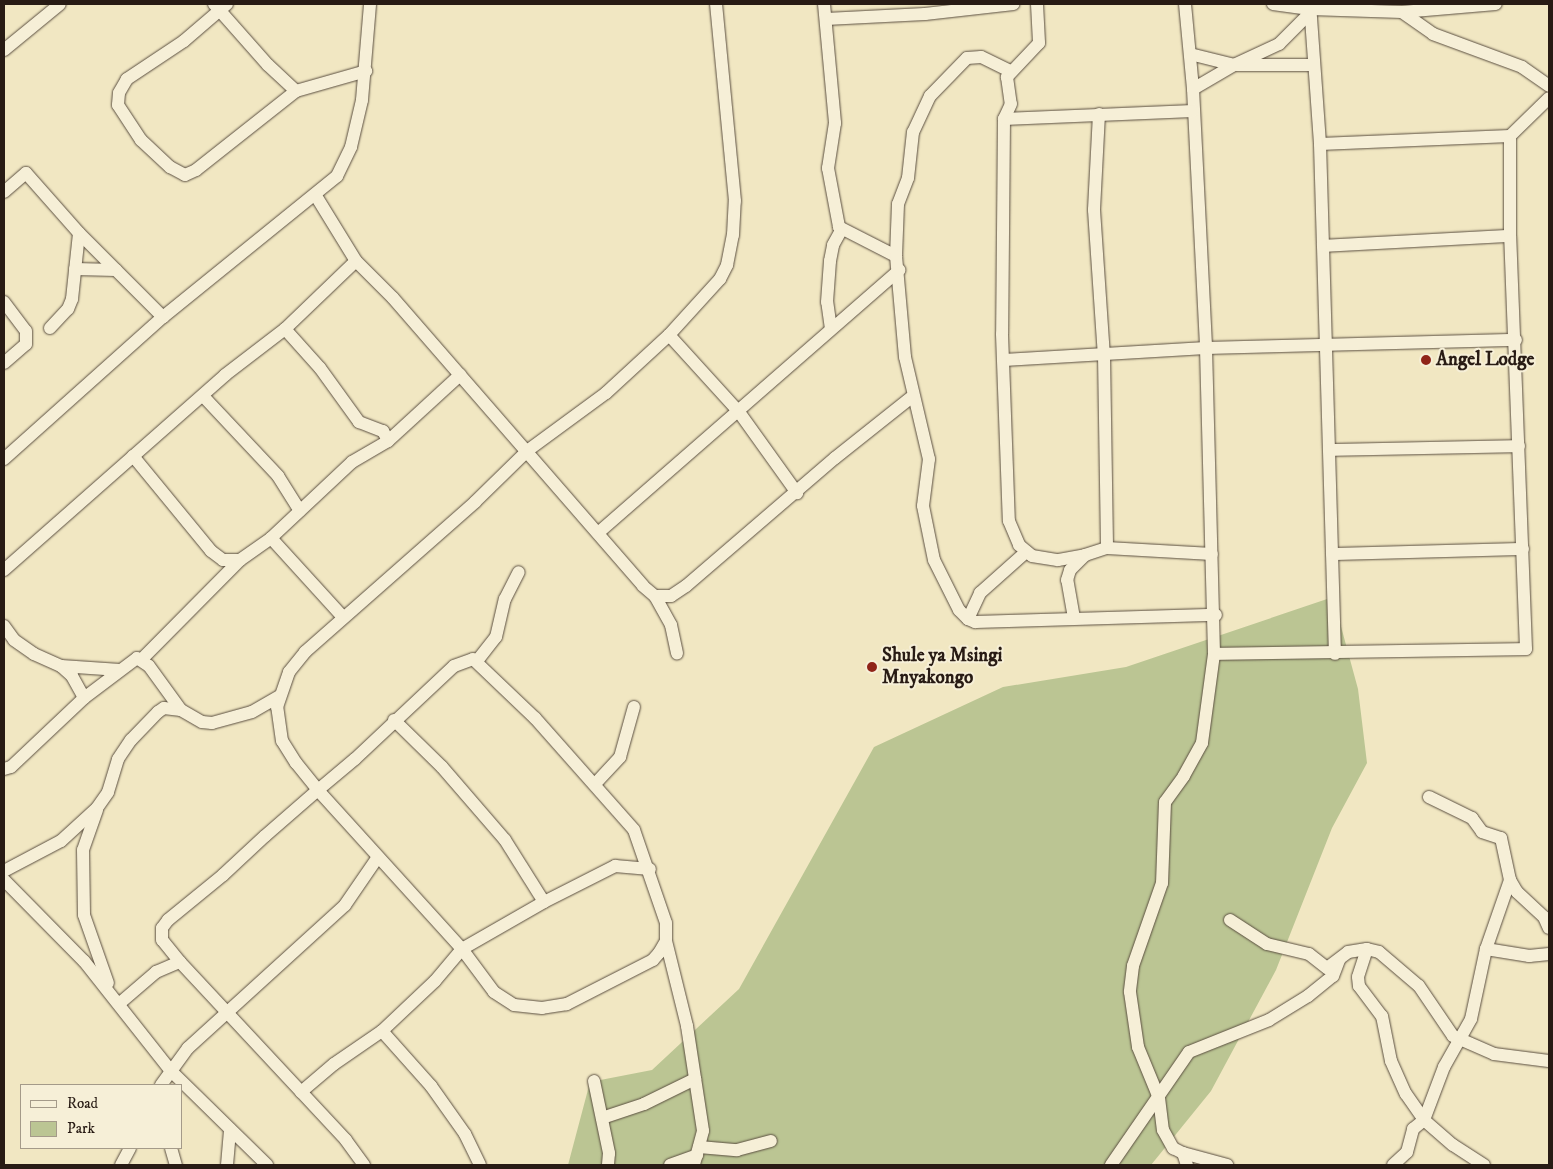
<!DOCTYPE html>
<html>
<head>
<meta charset="utf-8">
<style>
  body { margin:0 }
  #map { position:relative; width:1553px; height:1169px; overflow:hidden; background:#f1e7c2; font-family:"IM FELL DW Pica",serif }
  div>[style] { position:absolute }
  [style*='--x'] { left:calc(var(--x)*1px); top:calc(var(--y)*1px); width:calc(var(--w)*1px); rotate:calc(var(--a)*1deg) }
  .green>* { inset:0; background:#bbc593 }
  .roads { filter:drop-shadow(0 0 1px #5a4e40) drop-shadow(0 0 1px #5a4e40) }
  .minor>* { height:12px; margin:-6px; padding:0 6px; transform-origin:6px; border-radius:6px; background:#f6efd7 }
  .dots>* { width:14px; height:14px; translate:-50% -50%; box-sizing:border-box; border:2px solid #f6efd7; border-radius:50% }
  span { translate:-50% -50%; white-space:nowrap; text-align:center; line-height:1.15; -webkit-text-stroke:4px #f6efd7; paint-order:stroke }
  .poi-label { font-size:19px; color:#281b14; font-weight:700 }
  .left { translate:0 -50%; text-align:left }
  .frame { position:absolute; inset:0; border:5px solid #281b14; pointer-events:none }
  .legend { position:absolute; left:20px; top:1084px; width:162px; height:65px; box-sizing:border-box; background:#f6efd7; border:1px solid #a49a89; margin:0; padding:6px 9px; list-style:none; font-size:15px; color:#281b14 }
  .legend li { display:flex; align-items:center; gap:10px; height:25px }
  .legend b { width:25px; border:1px solid #a49a89 }
</style>
</head>
<body>
<div id="map">
  <div class="green">
    <div style="clip-path:polygon(1333px 597px,1358px 689px,1367px 763px,1332px 828px,1276px 970px,1211px 1091px,1151px 1165px,568px 1165px,590px 1082px,652px 1070px,739px 989px,874px 747px,1003px 687px,1126px 667px)"></div>
  </div>
  <div class="roads">
    <div class="minor">
      <div style="--x:214;--y:4;--w:81;--a:48.5"></div>
      <div style="--x:268;--y:65;--w:38;--a:43"></div>
      <div style="--x:296;--y:91;--w:73;--a:-15.9"></div>
      <div style="--x:227;--y:4;--w:57;--a:139.3"></div>
      <div style="--x:184;--y:41;--w:69;--a:146.3"></div>
      <div style="--x:127;--y:79;--w:16;--a:120"></div>
      <div style="--x:119;--y:93;--w:12;--a:95"></div>
      <div style="--x:118;--y:105;--w:42;--a:56.7"></div>
      <div style="--x:141;--y:140;--w:40;--a:43"></div>
      <div style="--x:170;--y:167;--w:17;--a:28"></div>
      <div style="--x:185;--y:175;--w:12;--a:-24"></div>
      <div style="--x:196;--y:170;--w:127;--a:-38.3"></div>
      <div style="--x:824;--y:4;--w:120;--a:84.7"></div>
      <div style="--x:835;--y:123;--w:46;--a:98.8"></div>
      <div style="--x:828;--y:168;--w:60;--a:79.4"></div>
      <div style="--x:839;--y:227;--w:64;--a:27"></div>
      <div style="--x:1037;--y:4;--w:39;--a:87"></div>
      <div style="--x:1039;--y:43;--w:47;--a:133.3"></div>
      <div style="--x:1007;--y:77;--w:27;--a:82"></div>
      <div style="--x:1011;--y:104;--w:17;--a:115"></div>
      <div style="--x:1004;--y:119;--w:215;--a:90.5"></div>
      <div style="--x:1002;--y:334;--w:187;--a:87.9"></div>
      <div style="--x:1009;--y:521;--w:26;--a:67"></div>
      <div style="--x:1019;--y:545;--w:17;--a:40"></div>
      <div style="--x:1032;--y:556;--w:26;--a:9"></div>
      <div style="--x:1058;--y:560;--w:27;--a:-10"></div>
      <div style="--x:1185;--y:4;--w:85;--a:84.6"></div>
      <div style="--x:1193;--y:89;--w:259;--a:87.1"></div>
      <div style="--x:1206;--y:348;--w:306;--a:88.5"></div>
      <div style="--x:1214;--y:654;--w:90;--a:97.7"></div>
      <div style="--x:1202;--y:743;--w:38;--a:119"></div>
      <div style="--x:1184;--y:776;--w:32;--a:126"></div>
      <div style="--x:1165;--y:802;--w:81;--a:92.1"></div>
      <div style="--x:1162;--y:883;--w:88;--a:109.3"></div>
      <div style="--x:1133;--y:966;--w:26;--a:97"></div>
      <div style="--x:1130;--y:992;--w:56;--a:81.7"></div>
      <div style="--x:1138;--y:1047;--w:55;--a:67.6"></div>
      <div style="--x:1159;--y:1098;--w:32;--a:83"></div>
      <div style="--x:1163;--y:1130;--w:21;--a:61"></div>
      <div style="--x:1173;--y:1148;--w:11;--a:27"></div>
      <div style="--x:1183;--y:1153;--w:13;--a:72"></div>
      <div style="--x:1273;--y:4;--w:37;--a:8"></div>
      <div style="--x:1310;--y:9;--w:92;--a:1.9"></div>
      <div style="--x:1402;--y:12;--w:38;--a:35"></div>
      <div style="--x:1433;--y:34;--w:95;--a:20.3"></div>
      <div style="--x:1522;--y:67;--w:33;--a:35"></div>
      <div style="--x:1310;--y:4;--w:140;--a:85.9"></div>
      <div style="--x:1320;--y:144;--w:510;--a:88.32"></div>
      <div style="--x:1402;--y:12;--w:94;--a:-4.9"></div>
      <div style="--x:826;--y:19;--w:99;--a:-2.9"></div>
      <div style="--x:925;--y:14;--w:89;--a:-6.5"></div>
      <div style="--x:4;--y:50;--w:72;--a:-39.4"></div>
      <div style="--x:1190;--y:54;--w:45;--a:14"></div>
      <div style="--x:1234;--y:65;--w:79;--a:0"></div>
      <div style="--x:1010;--y:71;--w:32;--a:-154"></div>
      <div style="--x:981;--y:57;--w:14;--a:176"></div>
      <div style="--x:967;--y:58;--w:53;--a:134.2"></div>
      <div style="--x:930;--y:96;--w:40;--a:115"></div>
      <div style="--x:913;--y:132;--w:46;--a:96.2"></div>
      <div style="--x:908;--y:178;--w:28;--a:111"></div>
      <div style="--x:898;--y:204;--w:52;--a:92.2"></div>
      <div style="--x:896;--y:256;--w:101;--a:84.9"></div>
      <div style="--x:905;--y:357;--w:105;--a:76.8"></div>
      <div style="--x:929;--y:459;--w:47;--a:97.3"></div>
      <div style="--x:923;--y:506;--w:55;--a:78.5"></div>
      <div style="--x:934;--y:560;--w:56;--a:63.4"></div>
      <div style="--x:959;--y:610;--w:13;--a:45"></div>
      <div style="--x:968;--y:619;--w:8;--a:23"></div>
      <div style="--x:975;--y:622;--w:241;--a:-1.7"></div>
      <div style="--x:1193;--y:89;--w:48;--a:-30.3"></div>
      <div style="--x:1234;--y:65;--w:50;--a:-25"></div>
      <div style="--x:1279;--y:44;--w:42;--a:-45"></div>
      <div style="--x:1099;--y:114;--w:96;--a:93"></div>
      <div style="--x:1094;--y:210;--w:145;--a:86.1"></div>
      <div style="--x:1104;--y:355;--w:193;--a:89.1"></div>
      <div style="--x:1004;--y:119;--w:189;--a:-2.4"></div>
      <div style="--x:1320;--y:144;--w:190;--a:-2.4"></div>
      <div style="--x:1510;--y:136;--w:54;--a:-44.3"></div>
      <div style="--x:4;--y:192;--w:29;--a:-41"></div>
      <div style="--x:26;--y:173;--w:80;--a:48.5"></div>
      <div style="--x:79;--y:233;--w:119;--a:45"></div>
      <div style="--x:316;--y:196;--w:76;--a:58.4"></div>
      <div style="--x:356;--y:261;--w:52;--a:45"></div>
      <div style="--x:393;--y:298;--w:381;--a:49"></div>
      <div style="--x:643;--y:586;--w:16;--a:40"></div>
      <div style="--x:655;--y:596;--w:16;--a:0"></div>
      <div style="--x:671;--y:596;--w:18;--a:-34"></div>
      <div style="--x:686;--y:586;--w:196;--a:-40.7"></div>
      <div style="--x:835;--y:458;--w:100;--a:-38.5"></div>
      <div style="--x:1323;--y:246;--w:187;--a:-3.1"></div>
      <div style="--x:75;--y:269;--w:41;--a:1.4"></div>
      <div style="--x:4;--y:302;--w:36;--a:53"></div>
      <div style="--x:26;--y:331;--w:13;--a:90"></div>
      <div style="--x:26;--y:344;--w:29;--a:139"></div>
      <div style="--x:50;--y:328;--w:26;--a:-47"></div>
      <div style="--x:68;--y:309;--w:11;--a:-68"></div>
      <div style="--x:72;--y:299;--w:66;--a:-83.9"></div>
      <div style="--x:285;--y:329;--w:52;--a:48.1"></div>
      <div style="--x:320;--y:368;--w:67;--a:54.2"></div>
      <div style="--x:359;--y:422;--w:26;--a:21"></div>
      <div style="--x:383;--y:431;--w:11;--a:63"></div>
      <div style="--x:831;--y:329;--w:27;--a:-98"></div>
      <div style="--x:827;--y:302;--w:41;--a:-85.8"></div>
      <div style="--x:830;--y:261;--w:16;--a:-79"></div>
      <div style="--x:833;--y:245;--w:18;--a:-61"></div>
      <div style="--x:669;--y:335;--w:104;--a:47.7"></div>
      <div style="--x:739;--y:412;--w:100;--a:54.4"></div>
      <div style="--x:1004;--y:360;--w:202;--a:-3.4"></div>
      <div style="--x:1206;--y:348;--w:310;--a:-1.5"></div>
      <div style="--x:203;--y:396;--w:110;--a:46.8"></div>
      <div style="--x:278;--y:476;--w:41;--a:57.8"></div>
      <div style="--x:1329;--y:450;--w:190;--a:-1.2"></div>
      <div style="--x:133;--y:456;--w:123;--a:50.6"></div>
      <div style="--x:211;--y:551;--w:15;--a:37"></div>
      <div style="--x:223;--y:560;--w:17;--a:0"></div>
      <div style="--x:240;--y:560;--w:38;--a:-35"></div>
      <div style="--x:271;--y:538;--w:111;--a:-43.2"></div>
      <div style="--x:352;--y:462;--w:42;--a:-30.3"></div>
      <div style="--x:388;--y:441;--w:98;--a:-42.5"></div>
      <div style="--x:4;--y:459;--w:213;--a:-41.8"></div>
      <div style="--x:163;--y:317;--w:224;--a:-39"></div>
      <div style="--x:337;--y:176;--w:32;--a:-64"></div>
      <div style="--x:351;--y:147;--w:48;--a:-76.8"></div>
      <div style="--x:362;--y:100;--w:96;--a:-85.2"></div>
      <div style="--x:598;--y:533;--w:400;--a:-41.1"></div>
      <div style="--x:271;--y:538;--w:105;--a:47.7"></div>
      <div style="--x:1332;--y:554;--w:191;--a:-1.5"></div>
      <div style="--x:4;--y:570;--w:295;--a:-41.4"></div>
      <div style="--x:225;--y:375;--w:76;--a:-37.5"></div>
      <div style="--x:285;--y:329;--w:98;--a:-43.8"></div>
      <div style="--x:655;--y:596;--w:33;--a:61"></div>
      <div style="--x:671;--y:625;--w:29;--a:78"></div>
      <div style="--x:1074;--y:618;--w:39;--a:-100"></div>
      <div style="--x:1067;--y:580;--w:10;--a:-73"></div>
      <div style="--x:1070;--y:570;--w:21;--a:-45"></div>
      <div style="--x:1085;--y:555;--w:23;--a:-18"></div>
      <div style="--x:1107;--y:548;--w:105;--a:3.3"></div>
      <div style="--x:968;--y:619;--w:29;--a:-65"></div>
      <div style="--x:980;--y:593;--w:62;--a:-41.7"></div>
      <div style="--x:4;--y:626;--w:17;--a:54"></div>
      <div style="--x:14;--y:640;--w:24;--a:35"></div>
      <div style="--x:34;--y:654;--w:30;--a:24"></div>
      <div style="--x:61;--y:666;--w:15;--a:42"></div>
      <div style="--x:72;--y:676;--w:25;--a:61"></div>
      <div style="--x:1214;--y:654;--w:312;--a:-0.9"></div>
      <div style="--x:1526;--y:649;--w:413;--a:-92.2"></div>
      <div style="--x:1510;--y:236;--w:100;--a:-90"></div>
      <div style="--x:142;--y:659;--w:139;--a:-45.3"></div>
      <div style="--x:477;--y:661;--w:31;--a:-52"></div>
      <div style="--x:496;--y:637;--w:39;--a:-77"></div>
      <div style="--x:505;--y:599;--w:30;--a:-63"></div>
      <div style="--x:61;--y:666;--w:59;--a:3.9"></div>
      <div style="--x:394;--y:720;--w:67;--a:44.4"></div>
      <div style="--x:442;--y:767;--w:96;--a:49.2"></div>
      <div style="--x:505;--y:840;--w:73;--a:57.8"></div>
      <div style="--x:4;--y:769;--w:7;--a:-16"></div>
      <div style="--x:11;--y:767;--w:100;--a:-43.4"></div>
      <div style="--x:84;--y:698;--w:66;--a:-37"></div>
      <div style="--x:137;--y:658;--w:14;--a:34"></div>
      <div style="--x:149;--y:666;--w:54;--a:54"></div>
      <div style="--x:181;--y:710;--w:24;--a:30"></div>
      <div style="--x:202;--y:722;--w:10;--a:6"></div>
      <div style="--x:212;--y:723;--w:41;--a:-15.4"></div>
      <div style="--x:252;--y:712;--w:32;--a:-30"></div>
      <div style="--x:595;--y:784;--w:37;--a:-47"></div>
      <div style="--x:620;--y:757;--w:52;--a:-74.4"></div>
      <div style="--x:1429;--y:797;--w:48;--a:26"></div>
      <div style="--x:1472;--y:818;--w:17;--a:54"></div>
      <div style="--x:1482;--y:832;--w:20;--a:18"></div>
      <div style="--x:1501;--y:838;--w:43;--a:77.9"></div>
      <div style="--x:1510;--y:880;--w:14;--a:60"></div>
      <div style="--x:1517;--y:892;--w:37;--a:43"></div>
      <div style="--x:1544;--y:917;--w:12;--a:66"></div>
      <div style="--x:97;--y:810;--w:42;--a:109.3"></div>
      <div style="--x:83;--y:850;--w:65;--a:89.1"></div>
      <div style="--x:84;--y:915;--w:72;--a:70.6"></div>
      <div style="--x:4;--y:871;--w:64;--a:-27.8"></div>
      <div style="--x:61;--y:841;--w:49;--a:-42.5"></div>
      <div style="--x:97;--y:808;--w:19;--a:-55"></div>
      <div style="--x:108;--y:792;--w:34;--a:-73"></div>
      <div style="--x:118;--y:759;--w:23;--a:-56"></div>
      <div style="--x:131;--y:740;--w:39;--a:-46"></div>
      <div style="--x:158;--y:712;--w:7;--a:-34"></div>
      <div style="--x:164;--y:708;--w:17;--a:7"></div>
      <div style="--x:4;--y:880;--w:114;--a:45.4"></div>
      <div style="--x:84;--y:961;--w:139;--a:51.7"></div>
      <div style="--x:170;--y:1070;--w:136;--a:44.4"></div>
      <div style="--x:1230;--y:920;--w:44;--a:33"></div>
      <div style="--x:1267;--y:944;--w:43;--a:13.4"></div>
      <div style="--x:1309;--y:954;--w:23;--a:38"></div>
      <div style="--x:1327;--y:968;--w:26;--a:-37"></div>
      <div style="--x:1348;--y:952;--w:19;--a:-9"></div>
      <div style="--x:1367;--y:949;--w:12;--a:14"></div>
      <div style="--x:1379;--y:952;--w:52;--a:40.4"></div>
      <div style="--x:1419;--y:986;--w:60;--a:55.8"></div>
      <div style="--x:1453;--y:1036;--w:45;--a:23.7"></div>
      <div style="--x:1494;--y:1054;--w:55;--a:7.3"></div>
      <div style="--x:666;--y:941;--w:88;--a:76.1"></div>
      <div style="--x:687;--y:1026;--w:106;--a:81.3"></div>
      <div style="--x:703;--y:1131;--w:35;--a:105"></div>
      <div style="--x:1367;--y:949;--w:29;--a:108"></div>
      <div style="--x:1358;--y:977;--w:9;--a:84"></div>
      <div style="--x:1359;--y:986;--w:38;--a:53"></div>
      <div style="--x:1382;--y:1016;--w:46;--a:78.7"></div>
      <div style="--x:1391;--y:1061;--w:36;--a:66"></div>
      <div style="--x:1406;--y:1094;--w:32;--a:55"></div>
      <div style="--x:1424;--y:1120;--w:38;--a:41"></div>
      <div style="--x:1453;--y:1145;--w:37;--a:33"></div>
      <div style="--x:1486;--y:949;--w:44;--a:9.2"></div>
      <div style="--x:1529;--y:956;--w:20;--a:-6"></div>
      <div style="--x:120;--y:1003;--w:48;--a:-40.7"></div>
      <div style="--x:156;--y:972;--w:26;--a:-23"></div>
      <div style="--x:382;--y:1031;--w:74;--a:48.3"></div>
      <div style="--x:431;--y:1086;--w:59;--a:54.7"></div>
      <div style="--x:465;--y:1134;--w:34;--a:64"></div>
      <div style="--x:594;--y:1081;--w:74;--a:78.2"></div>
      <div style="--x:609;--y:1153;--w:12;--a:95"></div>
      <div style="--x:161;--y:1085;--w:46;--a:-53.9"></div>
      <div style="--x:188;--y:1048;--w:212;--a:-42.3"></div>
      <div style="--x:345;--y:905;--w:58;--a:-55.5"></div>
      <div style="--x:301;--y:1092;--w:43;--a:-40.3"></div>
      <div style="--x:334;--y:1064;--w:58;--a:-34.5"></div>
      <div style="--x:382;--y:1031;--w:73;--a:-43.3"></div>
      <div style="--x:435;--y:981;--w:42;--a:-49.8"></div>
      <div style="--x:462;--y:949;--w:95;--a:-29.8"></div>
      <div style="--x:544;--y:902;--w:80;--a:-26.9"></div>
      <div style="--x:615;--y:866;--w:35;--a:5"></div>
      <div style="--x:602;--y:1118;--w:44;--a:-18.4"></div>
      <div style="--x:644;--y:1104;--w:57;--a:-26.1"></div>
      <div style="--x:699;--y:1147;--w:38;--a:5"></div>
      <div style="--x:737;--y:1150;--w:35;--a:-15"></div>
      <div style="--x:171;--y:1148;--w:18;--a:74"></div>
      <div style="--x:1183;--y:1153;--w:46;--a:15.3"></div>
      <div style="--x:121;--y:1165;--w:19;--a:-62"></div>
      <div style="--x:227;--y:1165;--w:36;--a:-85"></div>
      <div style="--x:364;--y:1165;--w:31;--a:-126"></div>
      <div style="--x:346;--y:1140;--w:243;--a:-133"></div>
      <div style="--x:180;--y:962;--w:28;--a:-129"></div>
      <div style="--x:162;--y:940;--w:12;--a:-90"></div>
      <div style="--x:162;--y:928;--w:10;--a:-53"></div>
      <div style="--x:168;--y:920;--w:71;--a:-39.3"></div>
      <div style="--x:223;--y:875;--w:57;--a:-42.9"></div>
      <div style="--x:265;--y:836;--w:70;--a:-41"></div>
      <div style="--x:318;--y:790;--w:48;--a:-40"></div>
      <div style="--x:355;--y:759;--w:136;--a:-43.2"></div>
      <div style="--x:454;--y:666;--w:20;--a:-20"></div>
      <div style="--x:473;--y:659;--w:86;--a:43.6"></div>
      <div style="--x:535;--y:718;--w:149;--a:48.5"></div>
      <div style="--x:634;--y:830;--w:98;--a:71"></div>
      <div style="--x:666;--y:923;--w:18;--a:90"></div>
      <div style="--x:666;--y:941;--w:14;--a:120"></div>
      <div style="--x:659;--y:953;--w:9;--a:131"></div>
      <div style="--x:653;--y:960;--w:97;--a:152.9"></div>
      <div style="--x:567;--y:1004;--w:25;--a:171"></div>
      <div style="--x:542;--y:1008;--w:28;--a:-174"></div>
      <div style="--x:514;--y:1005;--w:24;--a:-147"></div>
      <div style="--x:494;--y:992;--w:54;--a:-126.7"></div>
      <div style="--x:462;--y:949;--w:215;--a:-132.2"></div>
      <div style="--x:318;--y:790;--w:35;--a:-129"></div>
      <div style="--x:296;--y:763;--w:26;--a:-122"></div>
      <div style="--x:282;--y:741;--w:34;--a:-98"></div>
      <div style="--x:277;--y:707;--w:37;--a:-71"></div>
      <div style="--x:289;--y:672;--w:26;--a:-51"></div>
      <div style="--x:305;--y:652;--w:227;--a:-41.4"></div>
      <div style="--x:475;--y:502;--w:73;--a:-44.4"></div>
      <div style="--x:527;--y:451;--w:98;--a:-36.3"></div>
      <div style="--x:606;--y:393;--w:86;--a:-42.6"></div>
      <div style="--x:669;--y:335;--w:76;--a:-47.7"></div>
      <div style="--x:720;--y:279;--w:16;--a:-63"></div>
      <div style="--x:727;--y:265;--w:31;--a:-79"></div>
      <div style="--x:733;--y:235;--w:34;--a:-87"></div>
      <div style="--x:735;--y:201;--w:198;--a:-95.5"></div>
      <div style="--x:670;--y:1165;--w:29;--a:-20"></div>
      <div style="--x:1111;--y:1165;--w:137;--a:-55.4"></div>
      <div style="--x:1189;--y:1052;--w:86;--a:-21.8"></div>
      <div style="--x:1269;--y:1020;--w:46;--a:-31.6"></div>
      <div style="--x:1308;--y:996;--w:32;--a:-39"></div>
      <div style="--x:1333;--y:976;--w:17;--a:-69"></div>
      <div style="--x:1393;--y:1165;--w:19;--a:-43"></div>
      <div style="--x:1407;--y:1152;--w:24;--a:-75"></div>
      <div style="--x:1413;--y:1129;--w:14;--a:-39"></div>
      <div style="--x:1424;--y:1120;--w:57;--a:-69.3"></div>
      <div style="--x:1444;--y:1067;--w:55;--a:-60.6"></div>
      <div style="--x:1471;--y:1019;--w:72;--a:-77.9"></div>
      <div style="--x:1486;--y:949;--w:73;--a:-70.8"></div>
    </div>
  </div>
  <div class="dots">
    <div style="left:1426px;top:360px;background:#8f2418"></div>
    <div style="left:872px;top:667px;background:#8f2418"></div>
  </div>
  <div class="poi-label">
    <span class="left" style="left:1436px;top:360px">Angel Lodge</span>
    <span class="left" style="left:882px;top:667px">Shule ya Msingi<br>Mnyakongo</span>
  </div>
  <div class="frame"></div>
  <ul class="legend">
  <li><b style="height:6px;background:#f6efd7"></b>Road</li>
  <li><b style="height:14px;background:#bbc593"></b>Park</li>
  </ul>
</div>
</body>
</html>
